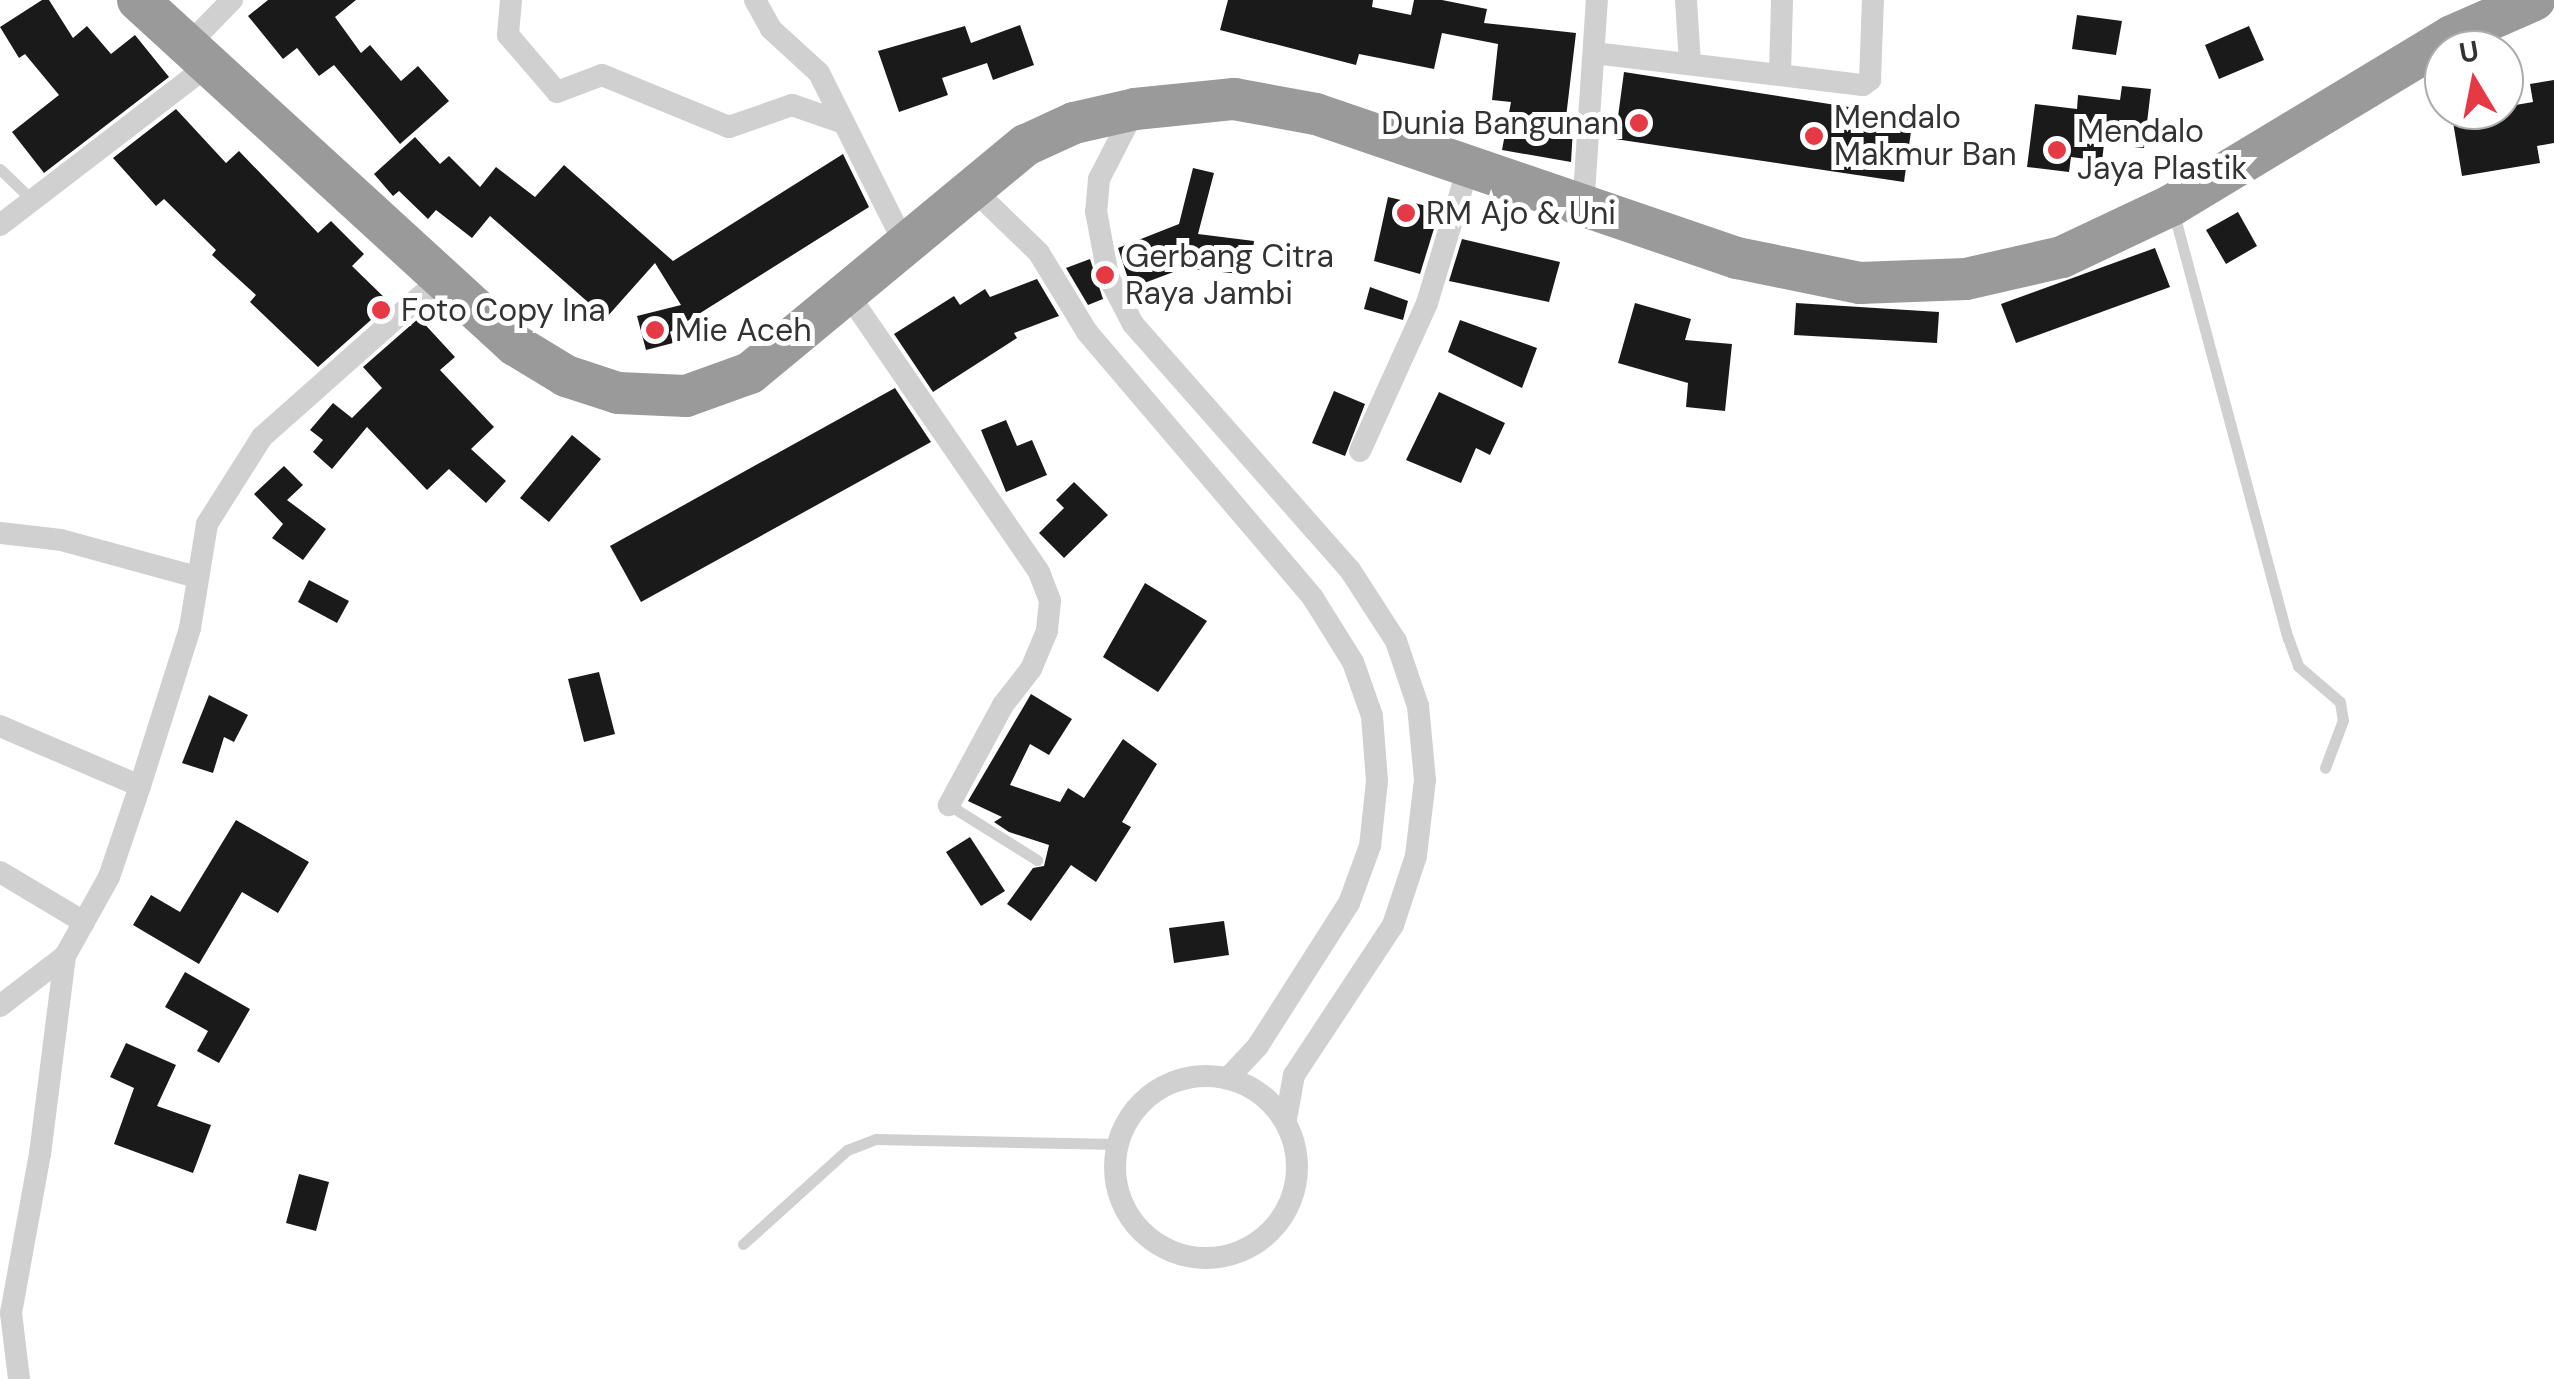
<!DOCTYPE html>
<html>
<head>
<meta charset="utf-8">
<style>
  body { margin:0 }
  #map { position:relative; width:2554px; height:1379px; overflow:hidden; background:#fff; font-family:"DM Sans",sans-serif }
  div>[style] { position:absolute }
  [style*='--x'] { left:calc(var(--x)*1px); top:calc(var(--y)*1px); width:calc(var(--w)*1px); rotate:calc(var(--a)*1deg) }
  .building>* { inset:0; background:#1a1a1a }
  .lane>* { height:11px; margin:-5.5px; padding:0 5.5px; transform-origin:5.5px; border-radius:5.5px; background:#d0d0d0 }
  .street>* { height:22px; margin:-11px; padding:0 11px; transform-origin:11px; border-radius:11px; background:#d0d0d0 }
  .street>.ring { margin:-11px; padding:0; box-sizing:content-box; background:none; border:22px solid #d0d0d0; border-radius:50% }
  .highway>* { height:42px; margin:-21px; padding:0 21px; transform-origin:21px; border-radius:21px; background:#9a9a9a }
  .dots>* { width:28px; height:28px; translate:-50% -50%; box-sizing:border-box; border:5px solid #fff; border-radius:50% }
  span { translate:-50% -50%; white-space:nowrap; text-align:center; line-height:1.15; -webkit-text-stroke:10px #fff; paint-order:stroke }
  .poi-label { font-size:32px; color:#333 }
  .left { translate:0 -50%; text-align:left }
  .right { translate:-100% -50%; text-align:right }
  .north { position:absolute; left:2424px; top:30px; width:100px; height:100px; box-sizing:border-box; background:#fff; border:2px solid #adadad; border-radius:50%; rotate:350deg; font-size:28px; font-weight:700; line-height:40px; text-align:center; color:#333 }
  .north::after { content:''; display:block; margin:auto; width:35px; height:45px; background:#e63946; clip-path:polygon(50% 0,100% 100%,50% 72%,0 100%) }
</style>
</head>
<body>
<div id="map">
  <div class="building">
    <div style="clip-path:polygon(42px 0,49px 0,73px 38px,87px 26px,111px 54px,135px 35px,169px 77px,44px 173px,12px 132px,59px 95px,25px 54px,19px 58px,0 27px)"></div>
    <div style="clip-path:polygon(268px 0,356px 0,335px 17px,361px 53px,370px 45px,401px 81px,418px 66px,449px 101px,400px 144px,334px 65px,319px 76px,297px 48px,283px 59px,248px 16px)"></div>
    <div style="clip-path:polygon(1228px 0,1373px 0,1372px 7px,1411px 15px,1414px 0,1442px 0,1487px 9px,1484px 23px,1576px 33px,1565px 126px,1573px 128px,1571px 162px,1502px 150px,1511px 102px,1492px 100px,1498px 44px,1442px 33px,1434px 69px,1359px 54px,1356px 65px,1220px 30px)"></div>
    <div style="clip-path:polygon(2077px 15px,2122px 21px,2116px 55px,2072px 49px)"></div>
    <div style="clip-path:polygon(1020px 25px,1034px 65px,993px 80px,987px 63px,942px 78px,948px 95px,899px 112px,878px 51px,965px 26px,971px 43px)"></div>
    <div style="clip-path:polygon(2249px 26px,2264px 60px,2219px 79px,2205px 45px)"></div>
    <div style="clip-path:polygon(1624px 72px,1913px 117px,1904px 182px,1615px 139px)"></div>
    <div style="clip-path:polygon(2554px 80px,2554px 143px,2537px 146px,2540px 163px,2462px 176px,2452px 116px,2533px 102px,2530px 84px)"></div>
    <div style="clip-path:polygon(2122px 86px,2151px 89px,2144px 148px,2104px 144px,2102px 161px,2071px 157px,2069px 172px,2027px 167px,2035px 104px,2077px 109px,2078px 95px,2120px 100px)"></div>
    <div style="clip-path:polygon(176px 109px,226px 163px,239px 151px,318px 233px,331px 221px,364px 254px,352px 266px,390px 303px,318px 367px,250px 302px,256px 295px,212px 255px,216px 250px,164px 199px,156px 206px,113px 158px)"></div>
    <div style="clip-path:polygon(415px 137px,440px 164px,449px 156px,480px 187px,496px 167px,535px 197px,564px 165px,673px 261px,843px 154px,869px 207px,670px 332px,673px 343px,646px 350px,637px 316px,681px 305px,655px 263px,606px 318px,490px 216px,472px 238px,436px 210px,428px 219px,399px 191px,393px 196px,374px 174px)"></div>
    <div style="clip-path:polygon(1193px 168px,1214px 173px,1198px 234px,1254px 241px,1250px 275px,1184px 268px,1131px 288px,1118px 248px,1179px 224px)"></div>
    <div style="clip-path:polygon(1388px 197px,1440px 209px,1420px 274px,1374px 261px)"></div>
    <div style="clip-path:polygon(2238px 212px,2257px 246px,2226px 264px,2206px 230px)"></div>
    <div style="clip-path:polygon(1462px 239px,1560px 262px,1549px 302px,1449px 281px)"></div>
    <div style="clip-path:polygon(2155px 248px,2170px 287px,2016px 343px,2001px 304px)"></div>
    <div style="clip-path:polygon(1090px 259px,1103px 299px,1088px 305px,1066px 268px)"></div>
    <div style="clip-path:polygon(1037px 279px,1059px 316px,1014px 333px,1017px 338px,933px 392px,894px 334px,954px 296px,960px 305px,985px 289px,990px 297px)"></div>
    <div style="clip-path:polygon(1370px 287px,1408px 301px,1403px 320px,1364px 309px)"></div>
    <div style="clip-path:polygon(1635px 303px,1691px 319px,1685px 340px,1732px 344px,1725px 411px,1686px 407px,1688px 383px,1618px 363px)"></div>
    <div style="clip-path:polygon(1796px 303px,1939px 312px,1937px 343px,1794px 335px)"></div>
    <div style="clip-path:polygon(419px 318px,455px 357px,440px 370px,494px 427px,471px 449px,506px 481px,486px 503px,449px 469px,427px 490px,367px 427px,332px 469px,313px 452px,323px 440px,310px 430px,333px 403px,352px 418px,382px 388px,363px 367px)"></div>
    <div style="clip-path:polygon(1460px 320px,1537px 348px,1522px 388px,1448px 352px)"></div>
    <div style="clip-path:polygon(895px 388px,931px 442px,641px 602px,610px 546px)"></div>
    <div style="clip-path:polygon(1334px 391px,1365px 404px,1345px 456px,1312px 443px)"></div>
    <div style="clip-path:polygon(1439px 392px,1505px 423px,1490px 455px,1476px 448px,1461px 483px,1406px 460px)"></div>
    <div style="clip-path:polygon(1006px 420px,1017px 446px,1032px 440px,1047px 475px,1006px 492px,981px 430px)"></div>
    <div style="clip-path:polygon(572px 435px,601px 459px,549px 522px,520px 498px)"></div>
    <div style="clip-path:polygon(284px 466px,303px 485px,287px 500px,326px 529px,303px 560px,272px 538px,283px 524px,254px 494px)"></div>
    <div style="clip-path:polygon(1074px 482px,1108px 515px,1064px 558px,1039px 533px,1064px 508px,1056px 500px)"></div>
    <div style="clip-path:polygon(309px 580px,349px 601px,337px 623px,298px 602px)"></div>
    <div style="clip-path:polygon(1145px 583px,1207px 621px,1158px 692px,1103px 657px)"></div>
    <div style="clip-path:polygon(599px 672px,615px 734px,584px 742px,568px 679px)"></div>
    <div style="clip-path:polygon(1031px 694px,1072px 719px,1049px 755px,1030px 744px,1010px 785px,1060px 802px,1068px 788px,1084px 798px,1123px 739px,1157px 764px,1122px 822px,1131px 827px,1096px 882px,1071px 865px,1031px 921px,1007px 904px,1033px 868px,1044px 866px,1049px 845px,1009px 832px,994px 822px,1002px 817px,968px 801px)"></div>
    <div style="clip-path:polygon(209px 695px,248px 715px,234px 742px,224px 737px,213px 773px,182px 763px)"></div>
    <div style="clip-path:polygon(236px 820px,309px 862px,278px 913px,242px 892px,199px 964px,133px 925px,151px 895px,180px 912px)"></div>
    <div style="clip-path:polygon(970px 837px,1005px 891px,981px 906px,946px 852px)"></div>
    <div style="clip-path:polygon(1224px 921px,1229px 955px,1174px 963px,1169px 928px)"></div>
    <div style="clip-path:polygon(185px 972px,250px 1009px,219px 1063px,197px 1051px,208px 1031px,165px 1007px)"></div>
    <div style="clip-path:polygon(126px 1043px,176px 1065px,157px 1106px,211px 1125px,193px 1173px,114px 1144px,134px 1088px,110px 1077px)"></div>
    <div style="clip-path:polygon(299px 1174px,329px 1182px,316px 1231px,286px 1223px)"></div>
  </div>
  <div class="lane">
    <div style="--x:0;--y:169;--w:45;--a:44.1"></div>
    <div style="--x:2174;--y:214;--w:439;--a:75"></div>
    <div style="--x:2288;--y:638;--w:30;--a:70"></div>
    <div style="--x:2298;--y:666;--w:55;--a:40.6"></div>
    <div style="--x:2340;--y:702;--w:18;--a:81"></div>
    <div style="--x:2343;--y:720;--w:51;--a:110.6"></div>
    <div style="--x:949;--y:805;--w:104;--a:32"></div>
    <div style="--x:743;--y:1244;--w:140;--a:-42.1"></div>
    <div style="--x:847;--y:1150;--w:31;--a:-21"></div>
    <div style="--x:876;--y:1139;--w:241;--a:1.2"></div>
  </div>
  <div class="street">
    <div style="--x:511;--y:0;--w:35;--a:95"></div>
    <div style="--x:508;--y:35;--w:75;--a:49.3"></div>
    <div style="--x:557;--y:92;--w:48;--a:-20.7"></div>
    <div style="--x:602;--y:75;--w:137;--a:22.3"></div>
    <div style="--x:729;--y:127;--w:67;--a:-19.2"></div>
    <div style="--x:792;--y:105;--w:52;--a:19.1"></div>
    <div style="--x:755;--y:0;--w:33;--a:61"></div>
    <div style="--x:771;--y:29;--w:65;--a:42.5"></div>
    <div style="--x:819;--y:73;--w:188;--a:63.4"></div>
    <div style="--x:1686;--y:0;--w:64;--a:86.4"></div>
    <div style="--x:186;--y:47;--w:66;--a:-45.6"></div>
    <div style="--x:1594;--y:53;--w:271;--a:6.8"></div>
    <div style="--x:1863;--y:85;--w:9;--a:-36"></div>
    <div style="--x:1870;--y:80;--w:80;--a:-87.9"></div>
    <div style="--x:1780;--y:73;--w:73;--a:-88.4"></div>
    <div style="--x:1135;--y:109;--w:79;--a:117.2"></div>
    <div style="--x:1099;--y:179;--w:32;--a:95"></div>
    <div style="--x:1096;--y:211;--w:66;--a:79.5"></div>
    <div style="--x:1108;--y:276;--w:54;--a:62.5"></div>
    <div style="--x:1133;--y:324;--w:328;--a:48.6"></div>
    <div style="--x:1350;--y:570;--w:85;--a:57.1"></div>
    <div style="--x:1396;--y:641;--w:69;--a:71.3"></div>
    <div style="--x:1418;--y:706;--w:74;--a:84.6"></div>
    <div style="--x:1425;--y:780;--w:77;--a:96.8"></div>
    <div style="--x:1416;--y:856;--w:73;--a:108.4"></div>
    <div style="--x:1393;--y:925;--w:180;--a:123.4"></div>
    <div style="--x:1294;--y:1075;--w:45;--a:100.3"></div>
    <div style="--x:972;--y:188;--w:93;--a:44.1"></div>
    <div style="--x:1039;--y:253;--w:92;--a:58.7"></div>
    <div style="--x:1087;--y:332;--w:349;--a:49.6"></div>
    <div style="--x:1313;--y:598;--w:75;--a:58"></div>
    <div style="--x:1353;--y:662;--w:57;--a:70.6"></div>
    <div style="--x:1372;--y:716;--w:65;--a:85.6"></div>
    <div style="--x:1377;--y:781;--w:65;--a:96.1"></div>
    <div style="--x:1370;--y:846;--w:61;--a:110.2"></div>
    <div style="--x:1349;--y:903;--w:169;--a:122.5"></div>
    <div style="--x:1258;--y:1046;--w:42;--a:133.1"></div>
    <div style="--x:1583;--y:209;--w:209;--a:-86.2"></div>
    <div style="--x:0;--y:225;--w:260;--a:-37.5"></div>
    <div style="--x:848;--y:294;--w:337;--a:55.5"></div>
    <div style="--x:1039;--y:572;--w:31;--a:69"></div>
    <div style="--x:1050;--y:601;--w:30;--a:96"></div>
    <div style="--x:1047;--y:631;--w:41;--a:112.8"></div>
    <div style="--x:1031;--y:669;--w:46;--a:127.9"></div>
    <div style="--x:1003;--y:705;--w:114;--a:118.4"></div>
    <div style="--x:1360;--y:451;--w:162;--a:-65.6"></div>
    <div style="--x:1427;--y:303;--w:141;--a:-73.1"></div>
    <div style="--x:0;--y:533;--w:61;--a:6.5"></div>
    <div style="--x:61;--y:540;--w:140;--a:15.3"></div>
    <div style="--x:0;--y:726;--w:152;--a:23.2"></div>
    <div style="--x:0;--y:872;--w:98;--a:30.8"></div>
    <div style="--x:0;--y:1006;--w:82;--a:-37.6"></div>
    <div class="ring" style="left:1115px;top:1076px;width:160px;height:160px"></div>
    <div style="--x:19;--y:1379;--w:66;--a:-96.9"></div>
    <div style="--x:11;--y:1313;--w:162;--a:-79.7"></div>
    <div style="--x:40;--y:1154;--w:200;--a:-82.8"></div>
    <div style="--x:65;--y:956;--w:90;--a:-60.9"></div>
    <div style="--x:109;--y:877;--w:96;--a:-71.2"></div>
    <div style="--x:140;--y:786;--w:166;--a:-72.4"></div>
    <div style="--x:190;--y:628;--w:105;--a:-80.7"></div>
    <div style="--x:207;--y:524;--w:103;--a:-57.7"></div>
    <div style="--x:262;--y:437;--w:237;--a:-41.6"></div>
  </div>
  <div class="highway">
    <div style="--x:138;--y:0;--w:511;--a:42.46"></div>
    <div style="--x:515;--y:345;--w:60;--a:31.3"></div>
    <div style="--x:566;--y:376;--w:55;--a:18.1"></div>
    <div style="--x:618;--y:393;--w:68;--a:2.5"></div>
    <div style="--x:686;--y:396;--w:68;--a:-19.8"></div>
    <div style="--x:750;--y:373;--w:358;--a:-39.6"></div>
    <div style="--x:1026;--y:145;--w:53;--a:-24.6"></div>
    <div style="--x:1074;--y:123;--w:63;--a:-12.9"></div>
    <div style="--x:1135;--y:109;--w:100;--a:-5.8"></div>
    <div style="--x:1234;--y:99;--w:83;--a:10.4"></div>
    <div style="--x:1316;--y:114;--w:445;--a:18.9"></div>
    <div style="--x:1737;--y:258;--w:126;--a:11.5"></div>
    <div style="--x:1860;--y:283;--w:106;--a:-2.2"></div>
    <div style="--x:1966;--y:279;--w:98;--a:-12.9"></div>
    <div style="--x:2062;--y:257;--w:122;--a:-25.3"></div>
    <div style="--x:2172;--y:205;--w:327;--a:-31.1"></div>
    <div style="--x:2452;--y:36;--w:90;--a:-23.7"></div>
  </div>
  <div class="dots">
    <div style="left:1639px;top:123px;background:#e63946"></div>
    <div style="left:1814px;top:136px;background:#e63946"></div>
    <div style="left:2057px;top:150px;background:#e63946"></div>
    <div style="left:1406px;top:213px;background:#e63946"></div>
    <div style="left:1105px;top:275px;background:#e63946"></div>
    <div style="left:381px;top:310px;background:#e63946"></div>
    <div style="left:655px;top:330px;background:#e63946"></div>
  </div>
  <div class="poi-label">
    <span class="left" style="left:1834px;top:136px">Mendalo<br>Makmur Ban</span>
    <span class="right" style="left:1619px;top:123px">Dunia Bangunan</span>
    <span class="left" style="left:2077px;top:150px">Mendalo<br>Jaya Plastik</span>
    <span class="left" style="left:1426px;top:213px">RM Ajo &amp; Uni</span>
    <span class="left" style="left:1125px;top:275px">Gerbang Citra<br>Raya Jambi</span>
    <span class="left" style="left:401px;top:310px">Foto Copy Ina</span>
    <span class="left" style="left:675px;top:330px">Mie Aceh</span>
  </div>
  <div class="north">U</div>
</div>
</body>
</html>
